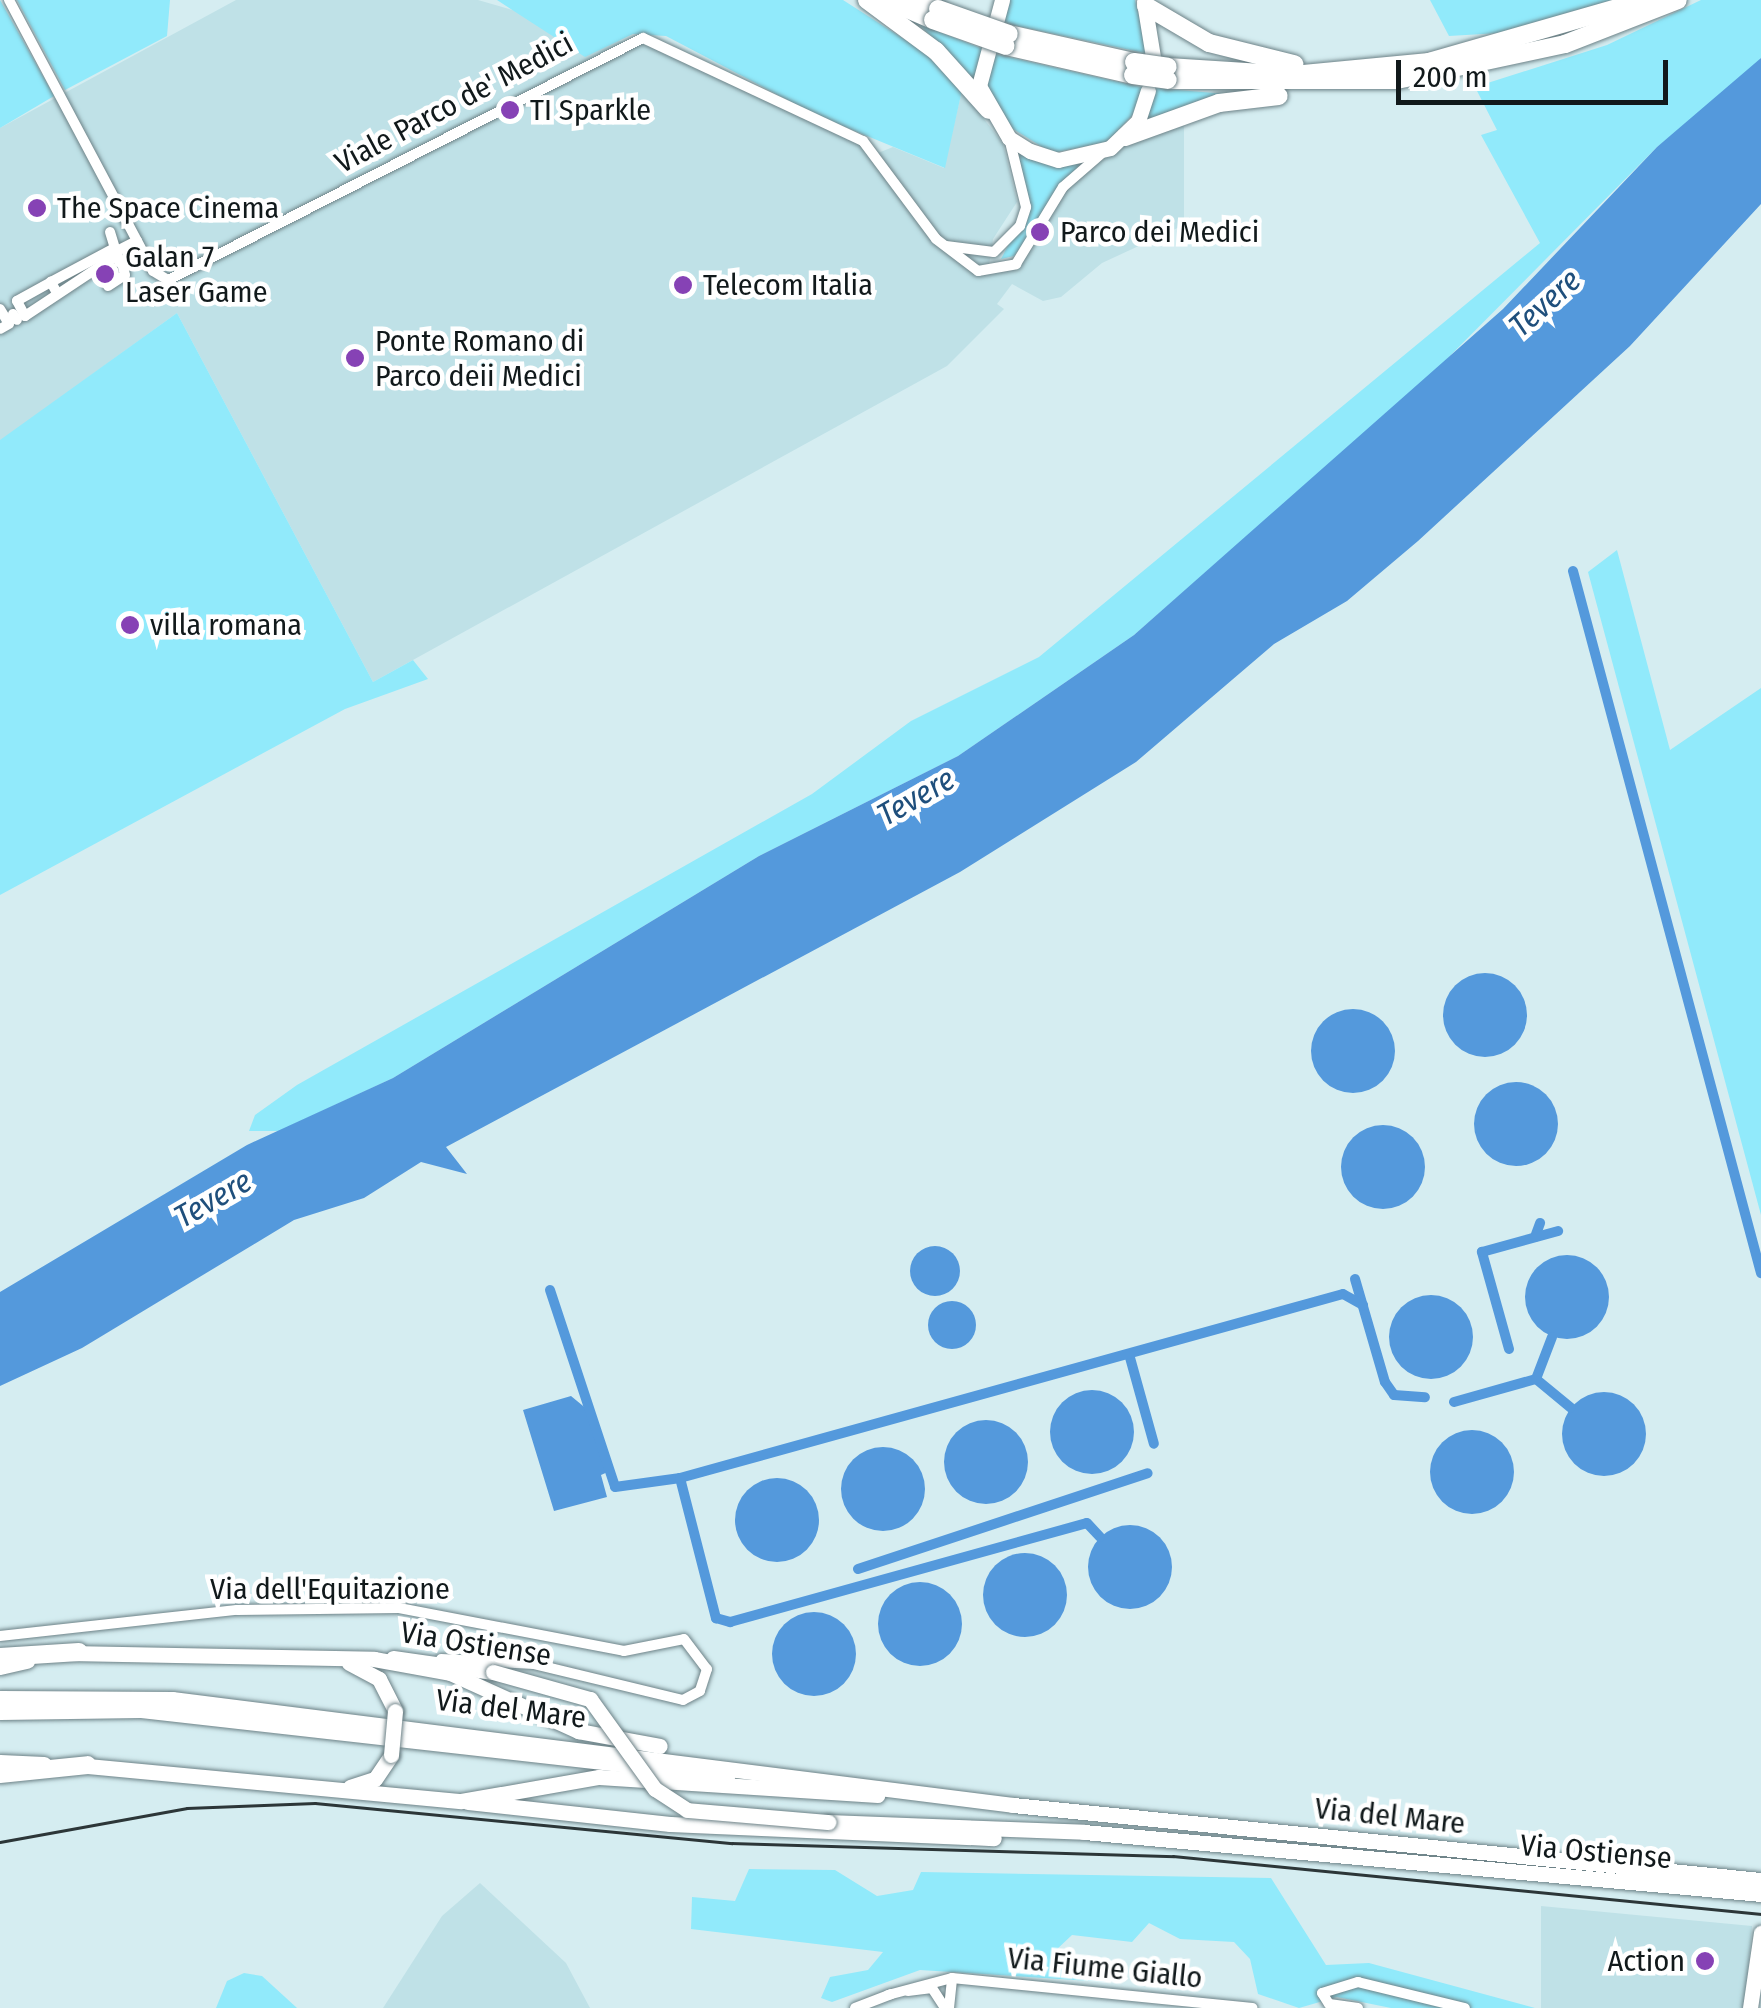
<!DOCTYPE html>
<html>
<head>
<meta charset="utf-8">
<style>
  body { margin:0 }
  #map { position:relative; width:1761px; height:2008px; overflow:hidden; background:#d5edf1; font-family:"Fira Sans Condensed",sans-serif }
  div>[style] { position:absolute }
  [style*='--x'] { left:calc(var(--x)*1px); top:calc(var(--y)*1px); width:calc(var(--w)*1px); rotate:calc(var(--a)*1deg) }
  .built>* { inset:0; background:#bfe1e7 }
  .green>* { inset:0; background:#91eafb }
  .water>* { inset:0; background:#5499dc }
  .round { border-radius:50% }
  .canal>* { height:10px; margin:-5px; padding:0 5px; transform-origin:5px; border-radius:5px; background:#5499dc }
  .roads { filter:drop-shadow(0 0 2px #6d8287) drop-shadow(0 0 2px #6d8287) }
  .street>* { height:10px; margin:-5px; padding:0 5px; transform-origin:5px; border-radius:5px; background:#fff }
  .secondary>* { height:15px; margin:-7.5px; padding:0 7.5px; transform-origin:7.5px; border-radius:7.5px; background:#fff }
  .primary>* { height:15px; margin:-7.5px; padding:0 7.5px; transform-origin:7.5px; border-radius:7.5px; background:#fff }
  .highway>* { height:18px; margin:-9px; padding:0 9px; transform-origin:9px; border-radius:9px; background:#fff }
  .rail>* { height:2.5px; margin:-1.25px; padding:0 1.25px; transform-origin:1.25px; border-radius:1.25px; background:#2c3638 }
  .bridges { filter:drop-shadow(0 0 2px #6d8287) drop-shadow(0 0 2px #6d8287) }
  .secondary-bridge>* { height:15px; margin:-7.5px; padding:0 7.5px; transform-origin:7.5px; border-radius:7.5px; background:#fff }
  .primary-bridge>* { height:15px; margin:-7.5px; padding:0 7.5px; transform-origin:7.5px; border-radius:7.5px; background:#fff }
  .highway-bridge>* { height:18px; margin:-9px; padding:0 9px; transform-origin:9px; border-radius:9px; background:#fff }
  .dots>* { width:28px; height:28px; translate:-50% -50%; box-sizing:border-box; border:5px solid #fff; border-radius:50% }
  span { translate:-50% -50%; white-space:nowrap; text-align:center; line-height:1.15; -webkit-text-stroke:9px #fff; paint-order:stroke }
  .street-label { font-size:30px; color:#11191b }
  .poi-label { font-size:30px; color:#11191b }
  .left { translate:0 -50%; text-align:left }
  .right { translate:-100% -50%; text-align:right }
  .water-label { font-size:32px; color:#1f4f7c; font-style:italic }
  .scale { position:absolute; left:1396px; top:60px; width:272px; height:45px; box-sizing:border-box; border:5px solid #11191b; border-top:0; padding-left:12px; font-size:30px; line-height:35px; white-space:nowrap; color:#11191b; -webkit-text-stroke:8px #fff; paint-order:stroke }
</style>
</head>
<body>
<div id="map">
  <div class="built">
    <div style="clip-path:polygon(236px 0,478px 0,623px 42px,662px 41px,878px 153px,893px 147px,944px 168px,962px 90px,1003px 144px,1017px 202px,993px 239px,988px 272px,1016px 264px,1063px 187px,1110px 148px,1184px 119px,1184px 225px,1102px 263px,1061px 297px,1043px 301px,1012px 284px,997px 304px,1004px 309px,947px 366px,373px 682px,177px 313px,0 441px,0 128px)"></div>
    <div style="clip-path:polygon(480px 1883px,566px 1963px,590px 2008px,383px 2008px,442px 1916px)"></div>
    <div style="clip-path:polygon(1541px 1906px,1752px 1926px,1745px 2008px,1541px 2008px)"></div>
  </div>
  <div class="green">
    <div style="clip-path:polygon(0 0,54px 96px,0 128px)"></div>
    <div style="clip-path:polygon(17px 0,170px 0,167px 36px,65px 90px)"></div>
    <div style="clip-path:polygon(497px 0,843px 0,924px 52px,962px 90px,945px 168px,816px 115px,666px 36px,633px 34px,585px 57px)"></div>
    <div style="clip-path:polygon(1010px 0,1135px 0,1149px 54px,1013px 25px,1000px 20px)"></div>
    <div style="clip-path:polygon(1430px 0,1614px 0,1500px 33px,1449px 36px)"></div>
    <div style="clip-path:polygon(1701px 0,1761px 0,1761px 58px,1750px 72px,1657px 147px,1431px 375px,1134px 635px,958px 756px,759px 856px,393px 1078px,279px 1131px,249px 1131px,255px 1115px,297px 1085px,812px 794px,911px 721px,1039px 657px,1540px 243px,1481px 135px,1497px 130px,1475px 87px,1607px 45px)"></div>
    <div style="clip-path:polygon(919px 24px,983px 49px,975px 83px,964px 69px)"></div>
    <div style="clip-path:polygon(990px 53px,1145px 88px,1140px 107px,1107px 142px,1052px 153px,1002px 122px,984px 81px)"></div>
    <div style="clip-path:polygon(1154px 88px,1227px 94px,1144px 122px)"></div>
    <div style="clip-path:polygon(1018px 150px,1080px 164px,1014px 256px,1001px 259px,1028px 207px)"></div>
    <div style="clip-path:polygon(177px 313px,373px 682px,413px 660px,428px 679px,345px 709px,0 895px,0 440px)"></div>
    <div style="clip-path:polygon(1617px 550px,1670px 750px,1761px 688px,1761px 1215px,1588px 572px)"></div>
    <div style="clip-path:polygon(749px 1869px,835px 1870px,877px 1896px,913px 1890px,921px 1872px,1271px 1878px,1326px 1965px,1369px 1963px,1535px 2008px,1391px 2008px,1337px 1997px,1299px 2008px,1258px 1994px,1250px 1959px,1234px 1942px,1180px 1939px,1149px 1923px,1132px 1942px,1072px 1935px,1054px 1952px,1116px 1963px,1107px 1982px,920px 1970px,832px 2002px,821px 1998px,830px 1977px,868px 1970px,883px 1952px,691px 1929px,692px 1897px,735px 1901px)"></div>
    <div style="clip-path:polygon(244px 1973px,262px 1976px,297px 2008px,216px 2008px,227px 1981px)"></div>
  </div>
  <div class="water">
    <div style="clip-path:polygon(1761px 58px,1761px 204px,1630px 346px,1418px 541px,1347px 601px,1274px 644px,1136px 762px,960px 872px,446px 1147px,467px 1174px,421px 1162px,364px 1198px,294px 1220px,82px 1348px,0 1386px,0 1292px,247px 1145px,393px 1078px,759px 856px,958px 756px,1134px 635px,1503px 309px,1657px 147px)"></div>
    <div class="round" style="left:1443px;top:973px;width:84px;height:84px"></div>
    <div class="round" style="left:1311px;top:1009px;width:84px;height:84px"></div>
    <div class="round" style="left:1474px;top:1082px;width:84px;height:84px"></div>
    <div class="round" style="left:1341px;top:1125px;width:84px;height:84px"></div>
    <div class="round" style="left:910px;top:1246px;width:50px;height:50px"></div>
    <div class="round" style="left:1525px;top:1255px;width:84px;height:84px"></div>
    <div class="round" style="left:1389px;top:1295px;width:84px;height:84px"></div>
    <div class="round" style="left:928px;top:1301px;width:48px;height:48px"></div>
    <div class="round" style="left:1050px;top:1390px;width:84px;height:84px"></div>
    <div class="round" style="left:1562px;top:1392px;width:84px;height:84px"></div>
    <div style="clip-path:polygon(571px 1396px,594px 1415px,610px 1471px,601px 1475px,607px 1497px,554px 1511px,523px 1410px)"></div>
    <div class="round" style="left:944px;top:1420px;width:84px;height:84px"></div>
    <div class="round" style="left:1430px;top:1430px;width:84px;height:84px"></div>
    <div class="round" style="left:841px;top:1447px;width:84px;height:84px"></div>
    <div class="round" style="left:735px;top:1478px;width:84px;height:84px"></div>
    <div class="round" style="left:1088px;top:1525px;width:84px;height:84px"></div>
    <div class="round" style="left:983px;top:1553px;width:84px;height:84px"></div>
    <div class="round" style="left:878px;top:1582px;width:84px;height:84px"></div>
    <div class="round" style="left:772px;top:1612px;width:84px;height:84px"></div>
  </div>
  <div class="canal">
    <div style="--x:1573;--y:571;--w:727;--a:75.01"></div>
    <div style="--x:1535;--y:1237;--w:15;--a:-70"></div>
    <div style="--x:1355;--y:1279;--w:107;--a:73.8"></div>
    <div style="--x:1385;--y:1382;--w:16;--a:55"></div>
    <div style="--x:1394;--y:1395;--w:31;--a:4"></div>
    <div style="--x:550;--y:1290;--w:207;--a:71.7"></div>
    <div style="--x:615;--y:1487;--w:66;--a:-7.9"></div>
    <div style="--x:680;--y:1478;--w:145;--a:75.6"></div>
    <div style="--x:716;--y:1618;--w:15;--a:16"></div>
    <div style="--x:730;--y:1622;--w:370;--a:-15.5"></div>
    <div style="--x:1087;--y:1523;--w:19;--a:47"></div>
    <div style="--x:1509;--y:1349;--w:101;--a:-105.6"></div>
    <div style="--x:1482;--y:1252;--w:79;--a:-15.4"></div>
    <div style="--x:1129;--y:1354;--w:93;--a:74.5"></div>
    <div style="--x:1536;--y:1379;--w:45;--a:39.6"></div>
    <div style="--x:1454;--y:1402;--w:85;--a:-15.7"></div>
    <div style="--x:1536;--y:1379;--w:45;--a:-69.1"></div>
    <div style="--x:680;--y:1478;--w:688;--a:-15.51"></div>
    <div style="--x:1343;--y:1294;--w:23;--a:29"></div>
    <div style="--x:858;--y:1569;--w:305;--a:-18.3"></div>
  </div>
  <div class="roads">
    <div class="street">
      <div style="--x:9;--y:0;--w:307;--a:62"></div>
      <div style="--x:153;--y:271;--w:17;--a:31"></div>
      <div style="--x:168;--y:280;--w:533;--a:-27"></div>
      <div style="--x:643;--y:38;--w:243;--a:25.1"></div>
      <div style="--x:863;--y:141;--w:122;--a:53.3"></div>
      <div style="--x:936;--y:239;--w:53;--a:37.3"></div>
      <div style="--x:978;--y:271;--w:39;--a:-10"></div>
      <div style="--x:1016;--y:264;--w:90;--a:-58.6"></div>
      <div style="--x:1063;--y:187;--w:50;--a:-41"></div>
      <div style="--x:110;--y:232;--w:31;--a:73"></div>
      <div style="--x:119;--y:262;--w:26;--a:-18"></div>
      <div style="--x:946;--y:246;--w:48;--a:7.1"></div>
      <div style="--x:994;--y:252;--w:37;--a:-45"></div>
      <div style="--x:1020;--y:226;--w:20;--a:-72"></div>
      <div style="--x:1026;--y:207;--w:71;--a:-103.8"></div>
      <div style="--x:113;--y:253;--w:27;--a:-27"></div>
      <div style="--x:51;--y:282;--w:68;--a:-28.1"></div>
      <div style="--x:108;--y:286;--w:20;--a:-33"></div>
      <div style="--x:125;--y:275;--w:12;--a:-104"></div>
      <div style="--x:57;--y:293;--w:13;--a:-119"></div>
      <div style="--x:51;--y:282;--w:39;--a:151"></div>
      <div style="--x:17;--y:301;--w:17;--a:62"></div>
      <div style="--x:25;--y:316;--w:107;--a:-33.5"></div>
      <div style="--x:0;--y:309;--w:17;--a:59"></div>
      <div style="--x:9;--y:324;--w:10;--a:151"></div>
      <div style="--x:13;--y:314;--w:7;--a:56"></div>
      <div style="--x:0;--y:1636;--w:238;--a:-6.3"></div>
      <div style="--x:237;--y:1610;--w:162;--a:-0.7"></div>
      <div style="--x:399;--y:1608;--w:229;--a:10.8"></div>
      <div style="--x:624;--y:1651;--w:61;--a:-11.3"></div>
      <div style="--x:684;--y:1639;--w:38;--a:53"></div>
      <div style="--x:707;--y:1669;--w:23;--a:108"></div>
      <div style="--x:700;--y:1691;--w:19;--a:152"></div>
      <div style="--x:683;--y:1700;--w:153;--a:-166.4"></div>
      <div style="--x:534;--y:1664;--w:93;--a:-176.9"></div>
      <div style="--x:908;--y:1991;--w:24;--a:-7"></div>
      <div style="--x:932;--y:1988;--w:24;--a:57"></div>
      <div style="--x:888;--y:1995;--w:66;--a:-14.9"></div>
      <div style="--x:952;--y:1978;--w:302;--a:5.7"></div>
      <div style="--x:855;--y:2008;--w:39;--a:-21"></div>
      <div style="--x:949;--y:2008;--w:30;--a:-84"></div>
      <div style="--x:1358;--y:2008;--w:29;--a:-172"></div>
      <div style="--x:1329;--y:2004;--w:13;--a:-122"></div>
      <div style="--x:1322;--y:1993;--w:38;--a:-17"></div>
      <div style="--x:1358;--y:1982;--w:110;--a:13.7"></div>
    </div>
    <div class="secondary">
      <div style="--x:1002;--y:0;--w:89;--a:105"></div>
      <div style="--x:979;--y:86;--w:60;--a:60"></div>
      <div style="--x:1009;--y:138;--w:25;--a:32"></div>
      <div style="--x:1030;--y:151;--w:29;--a:18"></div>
      <div style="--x:1058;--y:160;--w:53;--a:-13"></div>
      <div style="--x:1110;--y:148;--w:39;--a:-44"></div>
      <div style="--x:1138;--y:121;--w:32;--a:-72"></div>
      <div style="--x:1144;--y:2;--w:56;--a:80.7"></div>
      <div style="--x:393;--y:1658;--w:101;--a:8"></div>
      <div style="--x:468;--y:1802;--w:203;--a:6.2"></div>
      <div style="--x:670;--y:1824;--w:324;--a:2.5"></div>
      <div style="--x:828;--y:1822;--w:256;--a:2.2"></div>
      <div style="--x:1084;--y:1832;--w:680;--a:5.23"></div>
      <div style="--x:1750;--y:2008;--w:76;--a:-81.7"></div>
    </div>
    <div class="primary">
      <div style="--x:69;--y:1653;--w:305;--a:1.1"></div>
      <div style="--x:374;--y:1659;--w:77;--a:10.4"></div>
      <div style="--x:450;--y:1673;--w:141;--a:24.4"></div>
      <div style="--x:578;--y:1731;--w:83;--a:10.4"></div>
      <div style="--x:349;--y:1663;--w:34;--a:28"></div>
      <div style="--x:379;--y:1679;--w:36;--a:63"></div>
      <div style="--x:0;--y:1667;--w:28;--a:-13"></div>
      <div style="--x:0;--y:1698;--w:172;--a:0.3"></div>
      <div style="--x:172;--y:1699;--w:848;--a:7.18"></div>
      <div style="--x:1013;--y:1805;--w:752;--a:5.73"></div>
      <div style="--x:0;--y:1712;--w:141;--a:-0.8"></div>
      <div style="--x:141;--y:1710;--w:590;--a:6.43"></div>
      <div style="--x:0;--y:1762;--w:44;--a:2.6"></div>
      <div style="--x:77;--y:1765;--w:386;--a:5.4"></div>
      <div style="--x:461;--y:1801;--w:140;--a:-9.9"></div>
      <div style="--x:599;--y:1777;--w:279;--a:3.7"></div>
      <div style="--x:350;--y:1787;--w:26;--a:-18"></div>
      <div style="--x:375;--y:1779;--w:29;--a:-56"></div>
    </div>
    <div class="highway">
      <div style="--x:867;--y:0;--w:86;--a:36.5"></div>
      <div style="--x:936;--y:51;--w:79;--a:48.1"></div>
      <div style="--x:886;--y:0;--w:51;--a:23.1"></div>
      <div style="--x:917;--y:0;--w:23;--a:23"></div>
      <div style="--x:1146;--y:6;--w:73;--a:30.4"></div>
      <div style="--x:1209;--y:43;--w:88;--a:13.9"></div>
      <div style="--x:1009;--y:34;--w:128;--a:12.6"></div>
      <div style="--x:1006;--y:46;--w:130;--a:12.9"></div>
      <div style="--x:1168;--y:67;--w:125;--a:3.7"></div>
      <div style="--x:1293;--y:75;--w:137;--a:-5.5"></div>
      <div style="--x:1429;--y:62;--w:225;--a:-16"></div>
      <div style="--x:1168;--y:80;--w:229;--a:0"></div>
      <div style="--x:1397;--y:80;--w:172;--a:-12.1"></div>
      <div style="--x:1565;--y:44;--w:121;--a:-21.3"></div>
      <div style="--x:1125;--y:137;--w:100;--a:-19.9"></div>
      <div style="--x:1219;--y:103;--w:60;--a:-6.7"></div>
      <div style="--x:0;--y:1657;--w:79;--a:-3.6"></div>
      <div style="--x:0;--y:1774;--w:88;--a:-5.8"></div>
    </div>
  </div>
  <div class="rail">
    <div style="--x:0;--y:1842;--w:190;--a:-10.3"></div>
    <div style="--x:187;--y:1808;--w:128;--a:-2.2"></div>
    <div style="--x:315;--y:1803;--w:419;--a:5.5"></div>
    <div style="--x:732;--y:1843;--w:441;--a:1.7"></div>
    <div style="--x:1173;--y:1856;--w:591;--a:5.63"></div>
  </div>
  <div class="bridges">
    <div class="secondary-bridge">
      <div style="--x:493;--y:1672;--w:101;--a:15.6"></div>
      <div style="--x:590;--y:1699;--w:111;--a:54.2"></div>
      <div style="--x:655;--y:1789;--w:38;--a:33"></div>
      <div style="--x:687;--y:1810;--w:142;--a:4.9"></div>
    </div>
    <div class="primary-bridge">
      <div style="--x:391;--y:1755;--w:44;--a:-84.8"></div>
    </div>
    <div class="highway-bridge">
      <div style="--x:938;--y:9;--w:75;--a:19.4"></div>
      <div style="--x:933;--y:20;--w:77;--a:19.6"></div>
      <div style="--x:1134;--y:62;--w:34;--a:8"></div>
      <div style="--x:1133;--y:75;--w:35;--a:8"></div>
    </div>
  </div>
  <div class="dots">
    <div style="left:510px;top:110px;background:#8642b5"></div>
    <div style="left:37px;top:208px;background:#8642b5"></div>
    <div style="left:1040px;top:232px;background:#8642b5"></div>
    <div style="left:105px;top:274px;background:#8642b5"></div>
    <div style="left:683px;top:285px;background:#8642b5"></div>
    <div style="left:355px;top:358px;background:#8642b5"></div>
    <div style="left:130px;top:625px;background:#8642b5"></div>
    <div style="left:1705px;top:1961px;background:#8642b5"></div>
  </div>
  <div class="street-label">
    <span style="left:454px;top:103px;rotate:-28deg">Viale Parco de' Medici</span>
    <span style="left:330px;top:1589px">Via dell'Equitazione</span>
    <span style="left:476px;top:1644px;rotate:9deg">Via Ostiense</span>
    <span style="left:511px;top:1709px;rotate:7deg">Via del Mare</span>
    <span style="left:1390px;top:1816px;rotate:6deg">Via del Mare</span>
    <span style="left:1596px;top:1852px;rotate:5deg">Via Ostiense</span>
    <span style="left:1105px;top:1968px;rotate:6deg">Via Fiume Giallo</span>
  </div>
  <div class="poi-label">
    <span class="left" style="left:530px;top:110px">TI Sparkle</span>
    <span class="left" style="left:57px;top:208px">The Space Cinema</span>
    <span class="left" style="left:1060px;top:232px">Parco dei Medici</span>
    <span class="left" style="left:125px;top:274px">Galan 7<br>Laser Game</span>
    <span class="left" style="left:703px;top:285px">Telecom Italia</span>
    <span class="left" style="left:375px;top:358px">Ponte Romano di<br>Parco deii Medici</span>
    <span class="left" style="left:150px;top:625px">villa romana</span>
    <span class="right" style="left:1685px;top:1961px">Action</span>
  </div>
  <div class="water-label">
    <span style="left:1545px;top:303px;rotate:-42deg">Tevere</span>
    <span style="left:916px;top:797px;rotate:-30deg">Tevere</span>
    <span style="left:213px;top:1199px;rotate:-30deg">Tevere</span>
  </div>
  <div class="scale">200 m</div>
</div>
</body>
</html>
